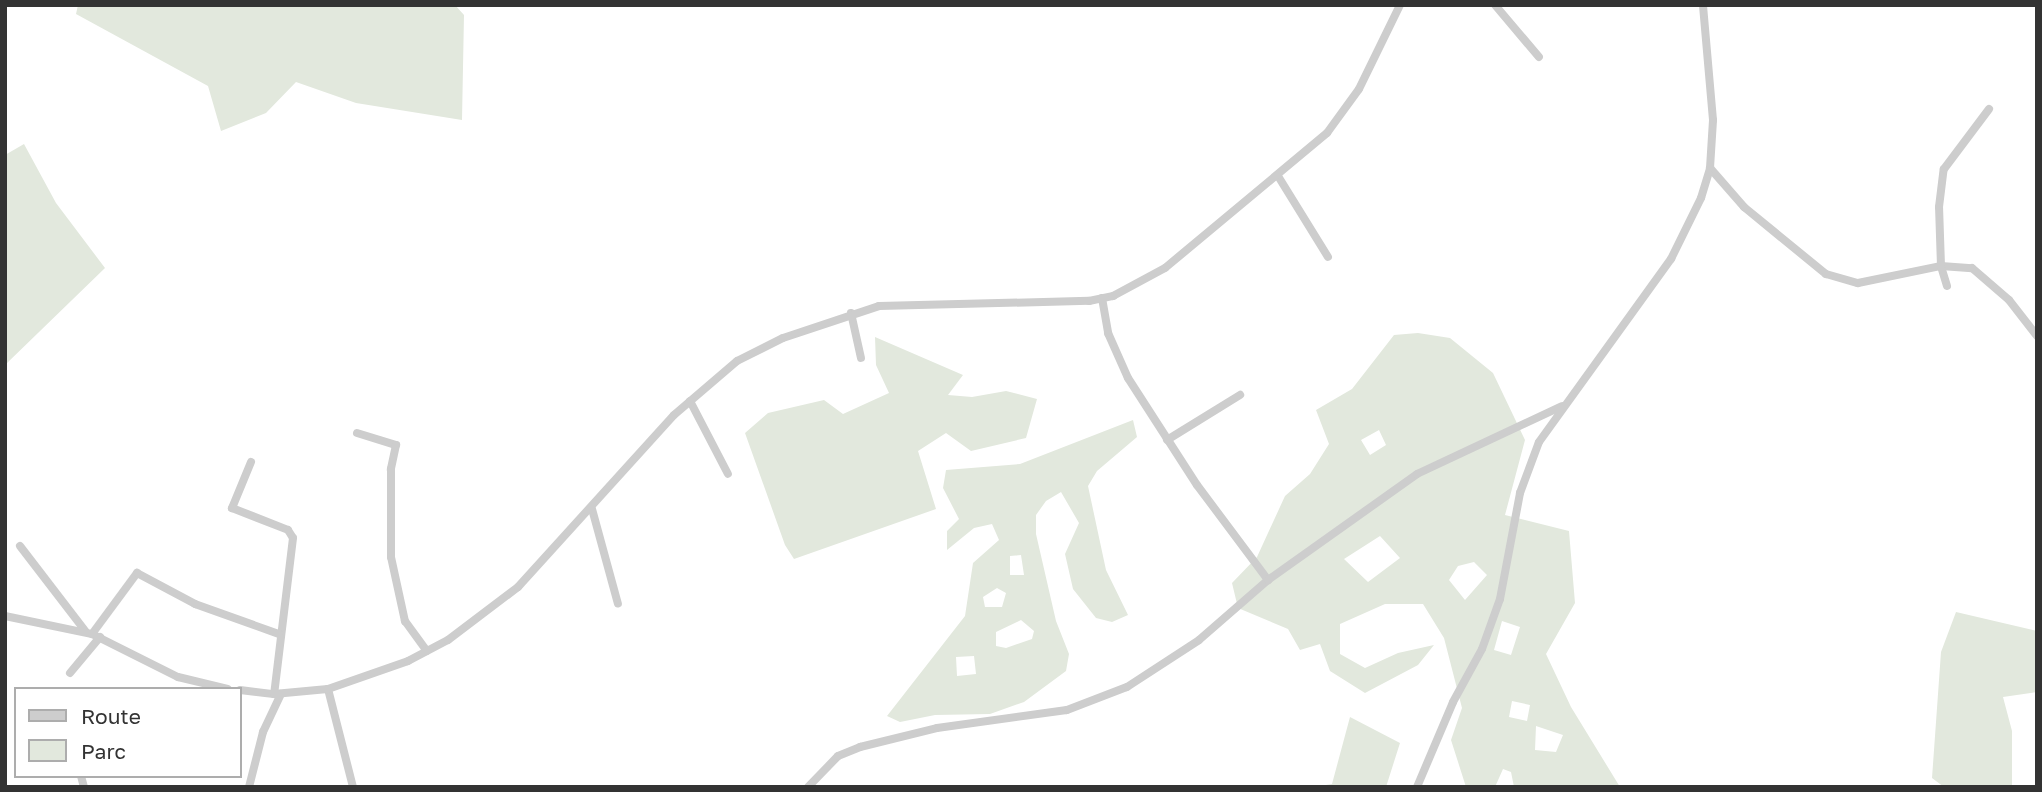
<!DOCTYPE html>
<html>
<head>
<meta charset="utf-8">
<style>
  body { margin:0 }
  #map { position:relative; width:2042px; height:792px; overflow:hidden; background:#fff; font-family:"Golos Text",sans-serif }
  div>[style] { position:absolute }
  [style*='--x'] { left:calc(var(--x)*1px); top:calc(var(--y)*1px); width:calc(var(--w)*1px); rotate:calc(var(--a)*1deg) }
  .green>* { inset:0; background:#e2e8dd }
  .street>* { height:8px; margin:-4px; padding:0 4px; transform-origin:4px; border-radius:4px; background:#cdcdcd }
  span { translate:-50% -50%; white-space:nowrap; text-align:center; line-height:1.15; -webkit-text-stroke:7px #fff; paint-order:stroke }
  .frame { position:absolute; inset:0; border:7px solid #333; pointer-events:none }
  .legend { position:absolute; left:14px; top:687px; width:228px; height:91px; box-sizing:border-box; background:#fff; border:2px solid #adadad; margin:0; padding:9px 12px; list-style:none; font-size:21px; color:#333 }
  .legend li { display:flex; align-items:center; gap:14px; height:35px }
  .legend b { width:35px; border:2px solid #adadad }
</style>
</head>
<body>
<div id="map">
  <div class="green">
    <div style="clip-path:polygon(78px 5px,455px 5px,464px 15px,462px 120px,356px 103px,296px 82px,266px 113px,221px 131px,208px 86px,76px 14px)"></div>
    <div style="clip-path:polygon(24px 144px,56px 203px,105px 268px,5px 365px,5px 155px)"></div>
    <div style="clip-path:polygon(evenodd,1418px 333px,1450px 338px,1493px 373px,1525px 440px,1505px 515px,1569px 531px,1575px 603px,1546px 654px,1571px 707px,1620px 787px,1514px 787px,1511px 772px,1503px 769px,1495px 787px,1466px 787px,1451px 740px,1462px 708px,1444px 638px,1423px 604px,1385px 604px,1340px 624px,1340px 654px,1365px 668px,1398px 653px,1434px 645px,1418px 665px,1365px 693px,1330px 671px,1320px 644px,1300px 650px,1288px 629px,1238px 608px,1232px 583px,1257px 557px,1285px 496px,1310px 474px,1329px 444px,1316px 410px,1352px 389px,1394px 335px,1418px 333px,1379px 430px,1386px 445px,1370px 455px,1361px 440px,1379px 430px,1418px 333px,1380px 536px,1400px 558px,1368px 582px,1344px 559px,1380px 536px,1418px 333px,1474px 562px,1487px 575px,1465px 600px,1449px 580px,1458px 566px,1474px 562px,1418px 333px,1502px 621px,1520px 627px,1511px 655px,1494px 650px,1502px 621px,1418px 333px,1512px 701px,1530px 705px,1527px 721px,1509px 717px,1512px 701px,1418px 333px,1536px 726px,1563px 735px,1556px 752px,1535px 750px,1536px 726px)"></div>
    <div style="clip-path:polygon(875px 337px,963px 375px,948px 395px,972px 397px,1006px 391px,1037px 399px,1026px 438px,971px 451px,946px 433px,918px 451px,936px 509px,794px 559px,785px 545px,745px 433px,768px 413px,824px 400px,843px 414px,889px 393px,876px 365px)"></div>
    <div style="clip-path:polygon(evenodd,1133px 420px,1137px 437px,1097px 471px,1088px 486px,1106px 570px,1128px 615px,1112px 622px,1096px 618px,1073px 589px,1065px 554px,1079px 523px,1061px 492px,1046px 501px,1036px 515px,1036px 534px,1056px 621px,1069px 654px,1066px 671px,1024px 702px,990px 714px,935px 715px,900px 722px,887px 716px,965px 616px,973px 563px,999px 540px,992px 524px,974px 528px,947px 550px,947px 531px,959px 519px,943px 488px,946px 470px,1020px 464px,1133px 420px,1021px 555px,1024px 575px,1010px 575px,1010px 556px,1021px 555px,1133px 420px,997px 588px,1006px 593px,1002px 607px,985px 607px,983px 597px,997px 588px,1133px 420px,1021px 620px,1034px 631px,1032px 639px,1006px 648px,996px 646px,996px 632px,1021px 620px,1133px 420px,974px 656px,976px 674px,957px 676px,956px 657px,974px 656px)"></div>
    <div style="clip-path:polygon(1956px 612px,2037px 631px,2037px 692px,2003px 697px,2012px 731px,2012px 786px,1944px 787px,1932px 778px,1941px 652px)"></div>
    <div style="clip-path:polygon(1350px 717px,1400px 743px,1386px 787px,1313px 787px,1332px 784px)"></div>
  </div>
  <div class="street">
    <div style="--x:1495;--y:5;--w:68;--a:49.8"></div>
    <div style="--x:1710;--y:168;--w:52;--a:48.9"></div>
    <div style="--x:1744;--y:207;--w:106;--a:39.3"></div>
    <div style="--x:1826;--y:274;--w:33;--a:16"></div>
    <div style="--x:1858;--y:283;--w:85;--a:-11.6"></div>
    <div style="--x:1941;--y:266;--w:31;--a:4"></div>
    <div style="--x:1972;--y:268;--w:49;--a:40.9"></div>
    <div style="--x:2009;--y:300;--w:46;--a:52.1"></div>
    <div style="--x:1278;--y:176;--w:95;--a:58.3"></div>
    <div style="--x:1947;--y:286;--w:21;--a:-107"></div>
    <div style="--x:1941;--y:266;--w:59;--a:-91.9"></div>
    <div style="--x:1939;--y:207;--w:38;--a:-83"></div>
    <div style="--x:1944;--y:169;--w:75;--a:-53.1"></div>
    <div style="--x:1102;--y:298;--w:36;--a:80"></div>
    <div style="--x:1108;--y:333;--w:49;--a:66"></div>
    <div style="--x:1128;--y:378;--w:127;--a:57.2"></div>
    <div style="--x:1197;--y:485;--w:119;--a:53.2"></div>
    <div style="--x:851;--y:313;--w:46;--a:77.5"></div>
    <div style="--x:690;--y:401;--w:82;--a:62.5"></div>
    <div style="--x:357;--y:433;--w:41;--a:17.1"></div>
    <div style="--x:396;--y:445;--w:25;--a:102"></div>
    <div style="--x:391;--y:469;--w:88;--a:90"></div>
    <div style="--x:391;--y:557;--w:66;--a:77.7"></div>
    <div style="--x:405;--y:621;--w:37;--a:54"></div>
    <div style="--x:1167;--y:440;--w:86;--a:-31.7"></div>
    <div style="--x:251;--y:462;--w:50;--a:112.4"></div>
    <div style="--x:232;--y:508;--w:60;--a:21.4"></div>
    <div style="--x:288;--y:530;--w:9;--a:58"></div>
    <div style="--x:293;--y:538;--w:157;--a:96.9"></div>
    <div style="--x:592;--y:509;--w:98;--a:74.7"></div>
    <div style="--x:20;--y:546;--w:108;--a:52.5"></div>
    <div style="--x:5;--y:616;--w:89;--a:11.7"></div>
    <div style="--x:92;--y:634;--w:96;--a:26.6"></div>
    <div style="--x:178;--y:677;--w:51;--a:13.5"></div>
    <div style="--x:92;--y:634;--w:76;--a:-53.6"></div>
    <div style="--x:137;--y:573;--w:66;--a:28.1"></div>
    <div style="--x:195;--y:604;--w:89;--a:19.7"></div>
    <div style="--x:70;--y:673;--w:47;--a:-50.2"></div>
    <div style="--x:328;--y:689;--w:101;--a:75.7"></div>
    <div style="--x:240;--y:690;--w:34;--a:7"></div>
    <div style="--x:274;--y:694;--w:54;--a:-5.3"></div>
    <div style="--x:328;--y:689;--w:85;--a:-19.3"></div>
    <div style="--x:408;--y:661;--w:45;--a:-27.7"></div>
    <div style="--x:448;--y:640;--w:88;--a:-37.1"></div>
    <div style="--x:518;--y:587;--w:232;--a:-47.8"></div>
    <div style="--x:674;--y:415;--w:83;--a:-40.6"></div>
    <div style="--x:737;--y:361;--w:51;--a:-26.6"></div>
    <div style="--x:783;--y:338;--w:101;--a:-18.4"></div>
    <div style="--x:879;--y:306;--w:210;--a:-1.4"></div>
    <div style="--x:1089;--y:301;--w:25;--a:-12"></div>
    <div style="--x:1113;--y:296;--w:59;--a:-28.3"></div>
    <div style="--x:1165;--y:268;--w:211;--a:-39.8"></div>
    <div style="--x:1327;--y:133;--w:54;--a:-54"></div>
    <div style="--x:1359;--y:89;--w:93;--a:-64"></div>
    <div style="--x:81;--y:776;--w:11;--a:75"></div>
    <div style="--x:249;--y:787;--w:57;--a:-75.7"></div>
    <div style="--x:263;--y:732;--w:42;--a:-64.7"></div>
    <div style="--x:808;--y:787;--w:43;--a:-45.9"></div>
    <div style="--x:838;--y:756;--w:24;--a:-22"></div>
    <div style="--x:860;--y:747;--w:79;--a:-13.9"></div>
    <div style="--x:937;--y:728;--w:131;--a:-7.9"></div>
    <div style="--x:1067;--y:710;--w:64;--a:-21"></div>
    <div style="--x:1127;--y:687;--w:86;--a:-33.1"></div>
    <div style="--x:1199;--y:640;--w:91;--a:-41"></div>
    <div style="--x:1268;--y:580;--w:183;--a:-35.4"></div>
    <div style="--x:1417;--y:474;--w:160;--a:-25.1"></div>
    <div style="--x:1417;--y:787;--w:92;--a:-67"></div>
    <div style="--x:1453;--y:702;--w:60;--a:-61.3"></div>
    <div style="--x:1482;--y:649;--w:53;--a:-70.2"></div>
    <div style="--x:1500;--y:599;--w:108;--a:-79.3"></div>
    <div style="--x:1520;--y:493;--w:54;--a:-69.6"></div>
    <div style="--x:1539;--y:442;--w:226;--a:-54.2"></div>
    <div style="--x:1671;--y:259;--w:68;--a:-63.8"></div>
    <div style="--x:1701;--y:198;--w:31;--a:-73"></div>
    <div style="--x:1710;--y:168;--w:48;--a:-86.4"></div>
    <div style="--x:1713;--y:120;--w:115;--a:-95"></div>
  </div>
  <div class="frame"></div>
  <ul class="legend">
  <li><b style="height:9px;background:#cdcdcd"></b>Route</li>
  <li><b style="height:19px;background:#e2e8dd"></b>Parc</li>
  </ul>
</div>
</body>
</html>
